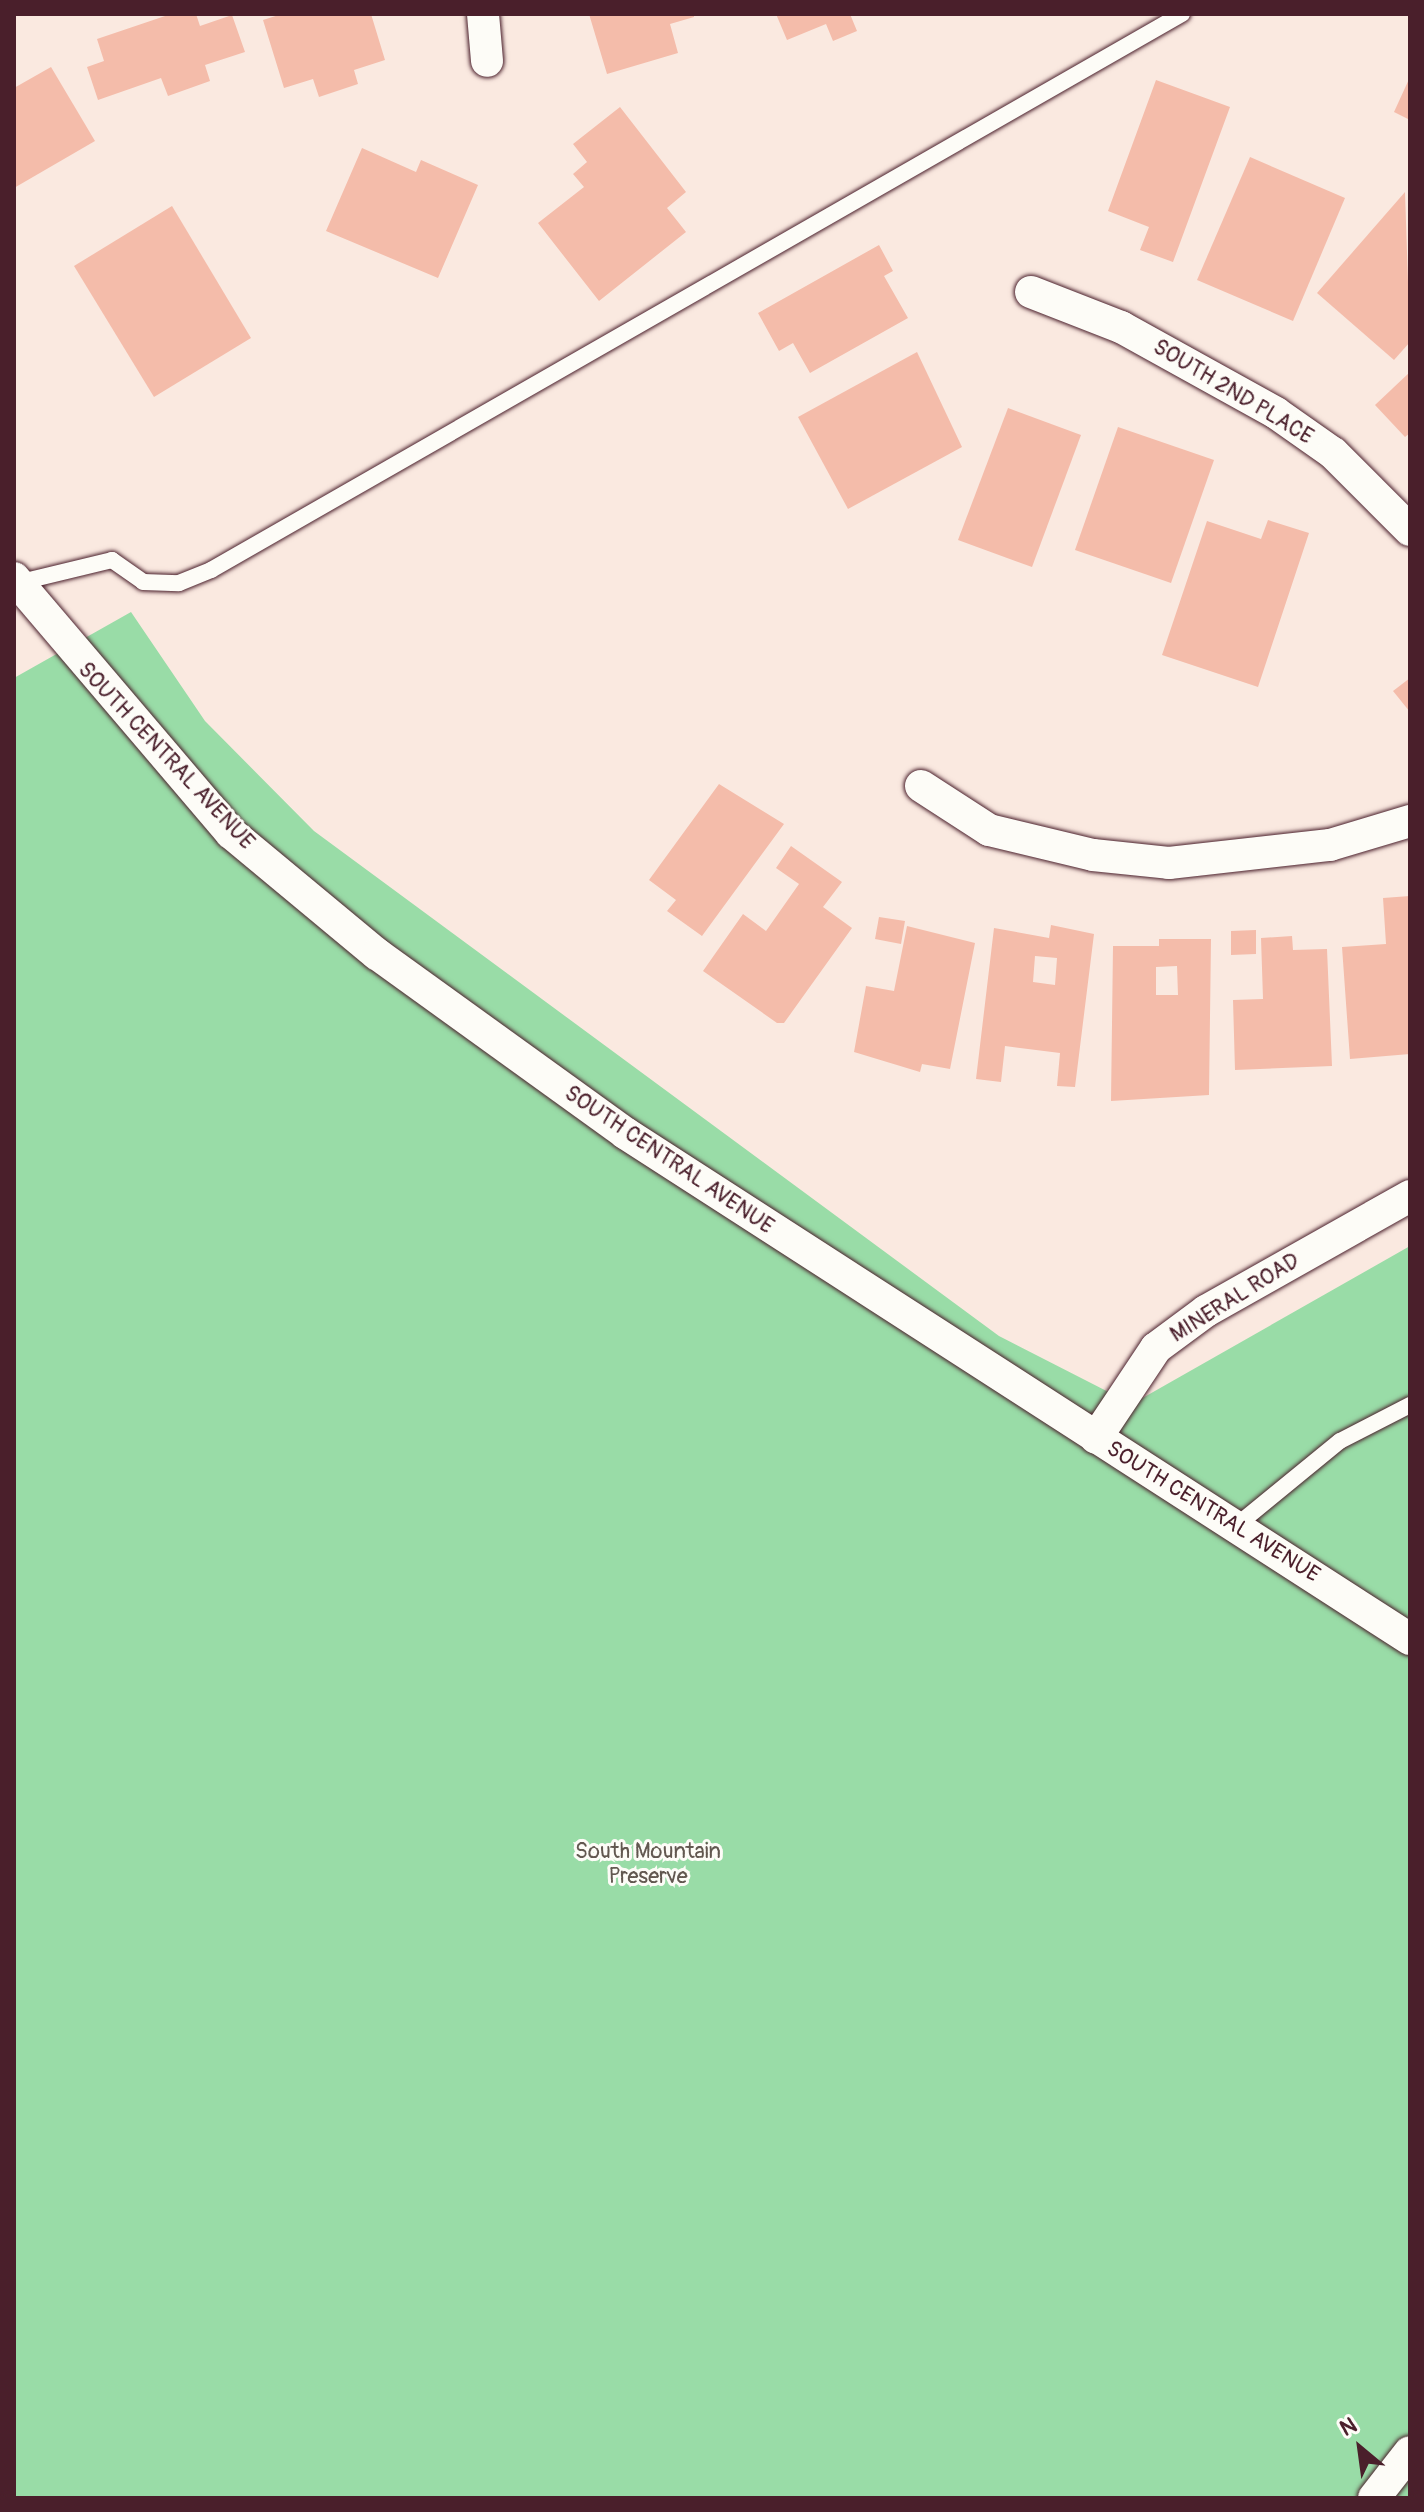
<!DOCTYPE html>
<html>
<head>
<meta charset="utf-8">
<style>
  body { margin:0 }
  #map { position:relative; width:1424px; height:2512px; overflow:hidden; background:#fae9e0; font-family:Pangolin,sans-serif }
  div>[style] { position:absolute }
  [style*='--x'] { left:calc(var(--x)*1px); top:calc(var(--y)*1px); width:calc(var(--w)*1px); rotate:calc(var(--a)*1deg) }
  .green>* { inset:0; background:#99dca7 }
  .building>* { inset:0; background:#f4bcaa }
  .roads { filter:drop-shadow(0 0 2px #4a1f2b) drop-shadow(0 0 2px #4a1f2b) }
  .lane>* { height:16px; margin:-8px; padding:0 8px; transform-origin:8px; border-radius:8px; background:#fdfcf7 }
  .street>* { height:32px; margin:-16px; padding:0 16px; transform-origin:16px; border-radius:16px; background:#fdfcf7 }
  span { translate:-50% -50%; white-space:nowrap; text-align:center; line-height:1.15; -webkit-text-stroke:6px #fdfcf7; paint-order:stroke }
  .street-label { font-size:22px; color:#4a1f2b }
  .park-label { font-size:22px; color:#625850 }
  .frame { position:absolute; inset:0; border:16px solid #4a1f2b; pointer-events:none }
  .north { position:absolute; left:1320px; top:2408px; width:80px; height:80px; -webkit-text-stroke:6px #fdfcf7; paint-order:stroke; rotate:331deg; font-size:22px; font-weight:700; line-height:32px; text-align:center; color:#4a1f2b }
  .north::after { content:''; display:block; margin:auto; width:28px; height:36px; background:#4a1f2b; clip-path:polygon(50% 0,100% 100%,50% 72%,0 100%) }
</style>
</head>
<body>
<div id="map">
  <div class="green">
    <div style="clip-path:polygon(131px 612px,205px 721px,314px 831px,999px 1336px,1132px 1404px,1410px 1246px,1410px 2498px,14px 2498px,14px 678px)"></div>
  </div>
  <div class="building">
    <div style="clip-path:polygon(171px 14px,196px 14px,200px 26px,232px 15px,245px 52px,205px 65px,210px 81px,168px 96px,161px 78px,98px 100px,87px 67px,104px 61px,97px 39px)"></div>
    <div style="clip-path:polygon(282px 14px,371px 14px,385px 60px,354px 70px,358px 84px,319px 97px,313px 79px,284px 88px,263px 20px)"></div>
    <div style="clip-path:polygon(589px 14px,694px 14px,694px 17px,670px 24px,678px 53px,607px 74px)"></div>
    <div style="clip-path:polygon(776px 14px,850px 14px,857px 31px,833px 41px,826px 24px,787px 40px)"></div>
    <div style="clip-path:polygon(51px 67px,95px 141px,14px 188px,14px 88px)"></div>
    <div style="clip-path:polygon(1410px 77px,1410px 120px,1394px 112px)"></div>
    <div style="clip-path:polygon(1156px 80px,1230px 107px,1173px 262px,1140px 250px,1149px 227px,1108px 211px)"></div>
    <div style="clip-path:polygon(620px 107px,686px 192px,667px 208px,686px 232px,599px 301px,538px 223px,584px 187px,573px 174px,587px 162px,573px 144px)"></div>
    <div style="clip-path:polygon(362px 148px,416px 172px,421px 160px,478px 185px,438px 278px,326px 231px)"></div>
    <div style="clip-path:polygon(1250px 157px,1345px 198px,1293px 321px,1197px 280px)"></div>
    <div style="clip-path:polygon(1405px 192px,1410px 342px,1394px 360px,1317px 293px)"></div>
    <div style="clip-path:polygon(172px 206px,251px 338px,154px 397px,74px 266px)"></div>
    <div style="clip-path:polygon(879px 245px,893px 271px,884px 276px,908px 318px,810px 373px,793px 343px,779px 351px,758px 313px)"></div>
    <div style="clip-path:polygon(917px 352px,962px 447px,848px 509px,798px 417px)"></div>
    <div style="clip-path:polygon(1410px 372px,1410px 433px,1405px 437px,1375px 405px)"></div>
    <div style="clip-path:polygon(1008px 408px,1081px 435px,1032px 567px,958px 540px)"></div>
    <div style="clip-path:polygon(1118px 427px,1214px 460px,1171px 583px,1075px 550px)"></div>
    <div style="clip-path:polygon(1268px 520px,1309px 533px,1258px 687px,1162px 655px,1207px 521px,1261px 539px)"></div>
    <div style="clip-path:polygon(1410px 678px,1410px 712px,1393px 691px)"></div>
    <div style="clip-path:polygon(719px 784px,784px 824px,702px 936px,667px 911px,676px 900px,649px 880px)"></div>
    <div style="clip-path:polygon(791px 846px,842px 882px,823px 907px,852px 928px,784px 1023px,777px 1023px,703px 971px,743px 914px,766px 931px,799px 884px,776px 868px)"></div>
    <div style="clip-path:polygon(1410px 896px,1410px 1054px,1350px 1059px,1342px 947px,1386px 944px,1383px 898px)"></div>
    <div style="clip-path:polygon(879px 917px,905px 921px,901px 944px,875px 939px)"></div>
    <div style="clip-path:polygon(evenodd,1051px 925px,1094px 934px,1075px 1087px,1057px 1086px,1060px 1053px,1005px 1046px,1001px 1082px,976px 1079px,994px 928px,1049px 938px,1051px 925px,1035px 956px,1057px 958px,1055px 985px,1033px 982px,1035px 956px)"></div>
    <div style="clip-path:polygon(907px 926px,975px 943px,950px 1069px,922px 1064px,920px 1072px,854px 1052px,866px 986px,894px 991px)"></div>
    <div style="clip-path:polygon(1256px 930px,1256px 954px,1231px 955px,1231px 931px)"></div>
    <div style="clip-path:polygon(1292px 936px,1293px 950px,1327px 949px,1332px 1066px,1235px 1070px,1233px 1000px,1263px 999px,1261px 938px)"></div>
    <div style="clip-path:polygon(evenodd,1159px 939px,1211px 939px,1209px 1095px,1111px 1101px,1113px 946px,1159px 946px,1159px 939px,1177px 966px,1178px 995px,1156px 995px,1156px 967px,1177px 966px)"></div>
  </div>
  <div class="roads">
    <div class="lane">
      <div style="--x:17;--y:583;--w:98;--a:-13.6"></div>
      <div style="--x:112;--y:560;--w:38;--a:35"></div>
      <div style="--x:143;--y:582;--w:36;--a:2"></div>
      <div style="--x:179;--y:583;--w:35;--a:-22"></div>
      <div style="--x:211;--y:570;--w:1119;--a:-29.8"></div>
      <div style="--x:1236;--y:1526;--w:134;--a:-39.3"></div>
      <div style="--x:1340;--y:1441;--w:79;--a:-27.2"></div>
    </div>
    <div class="street">
      <div style="--x:483;--y:14;--w:47;--a:85.1"></div>
      <div style="--x:1031;--y:292;--w:97;--a:21.3"></div>
      <div style="--x:1121;--y:327;--w:177;--a:29"></div>
      <div style="--x:1276;--y:413;--w:70;--a:35.1"></div>
      <div style="--x:1333;--y:453;--w:109;--a:45"></div>
      <div style="--x:14;--y:578;--w:335;--a:49.6"></div>
      <div style="--x:231;--y:833;--w:190;--a:39.7"></div>
      <div style="--x:377;--y:954;--w:306;--a:35.8"></div>
      <div style="--x:625;--y:1133;--w:934;--a:32.81"></div>
      <div style="--x:921;--y:786;--w:81;--a:32.9"></div>
      <div style="--x:989;--y:830;--w:107;--a:13.5"></div>
      <div style="--x:1093;--y:855;--w:76;--a:6"></div>
      <div style="--x:1169;--y:863;--w:162;--a:-6.4"></div>
      <div style="--x:1330;--y:845;--w:84;--a:-16.7"></div>
      <div style="--x:1096;--y:1438;--w:108;--a:-56.3"></div>
      <div style="--x:1156;--y:1348;--w:62;--a:-36.5"></div>
      <div style="--x:1206;--y:1311;--w:234;--a:-29.4"></div>
      <div style="--x:1374;--y:2498;--w:58;--a:-52"></div>
    </div>
  </div>
  <div class="street-label">
    <span style="left:1233px;top:392px;rotate:31deg">SOUTH 2ND PLACE</span>
    <span style="left:166px;top:756px;rotate:47deg">SOUTH CENTRAL AVENUE</span>
    <span style="left:669px;top:1160px;rotate:34deg">SOUTH CENTRAL AVENUE</span>
    <span style="left:1235px;top:1298px;rotate:-32deg">MINERAL ROAD</span>
    <span style="left:1213px;top:1512px;rotate:32deg">SOUTH CENTRAL AVENUE</span>
  </div>
  <div class="park-label">
    <span style="left:648px;top:1864px">South Mountain<br>Preserve</span>
  </div>
  <div class="frame"></div>
  <div class="north">N</div>
</div>
</body>
</html>
